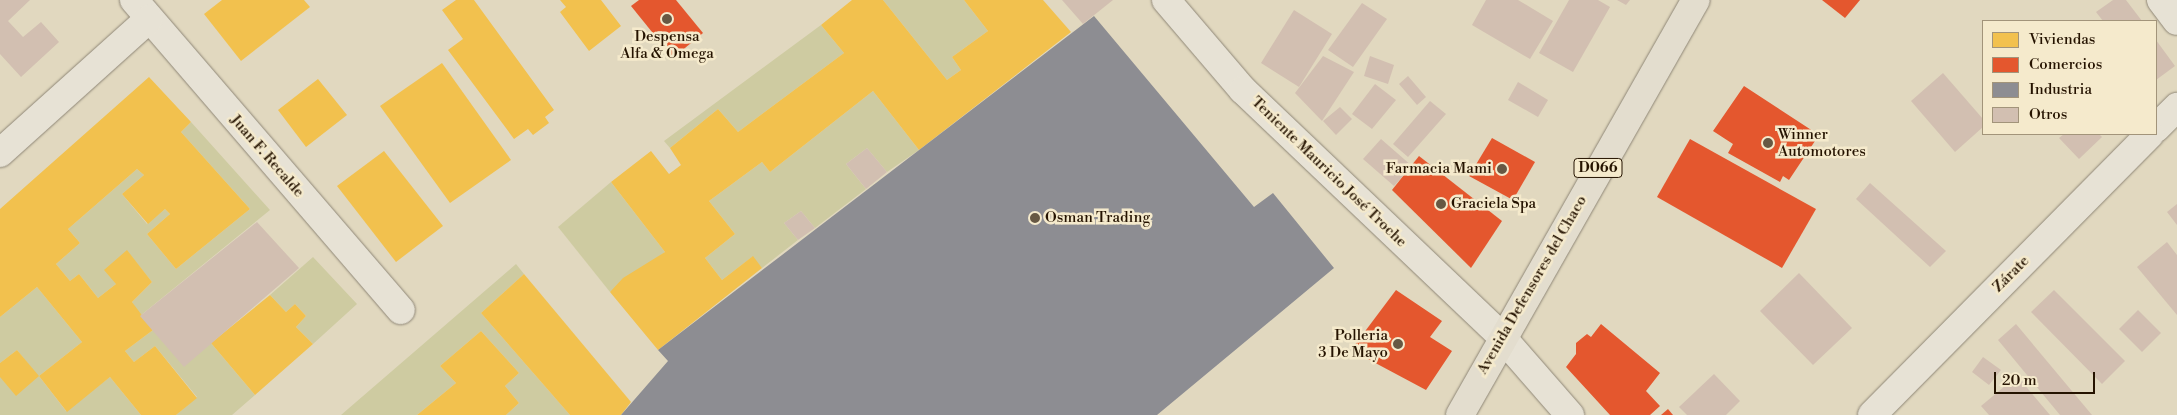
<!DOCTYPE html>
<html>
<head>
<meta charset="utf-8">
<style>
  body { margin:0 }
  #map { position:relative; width:2177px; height:415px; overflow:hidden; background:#e1d8bf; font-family:"Libre Bodoni",serif }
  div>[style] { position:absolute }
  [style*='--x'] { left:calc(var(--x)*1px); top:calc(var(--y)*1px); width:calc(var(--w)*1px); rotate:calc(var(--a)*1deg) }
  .green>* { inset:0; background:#cecba1 }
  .homes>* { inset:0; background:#f2c14e }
  .shops>* { inset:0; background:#e4572e }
  .industry>* { inset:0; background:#8d8d92 }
  .building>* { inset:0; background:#d2bfb1 }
  .roads { filter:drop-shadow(0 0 1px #8e8676) drop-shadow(0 0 1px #8e8676) }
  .street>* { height:28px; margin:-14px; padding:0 14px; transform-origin:14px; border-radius:14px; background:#e7e2d5 }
  .secondary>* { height:28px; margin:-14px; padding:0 14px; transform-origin:14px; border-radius:14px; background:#e7e2d5 }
  .primary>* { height:28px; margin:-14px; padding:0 14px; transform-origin:14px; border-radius:14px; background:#e3ddce }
  .dots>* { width:14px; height:14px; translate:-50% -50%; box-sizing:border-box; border:2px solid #f5eacc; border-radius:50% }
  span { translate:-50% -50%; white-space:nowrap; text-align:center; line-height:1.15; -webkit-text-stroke:5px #f5eacc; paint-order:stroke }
  .shield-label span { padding:1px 4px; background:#f5eacc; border:1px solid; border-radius:4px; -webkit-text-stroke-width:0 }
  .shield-label { font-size:14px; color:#251300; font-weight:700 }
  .poi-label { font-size:15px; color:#251300 }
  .left { translate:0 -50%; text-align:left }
  .right { translate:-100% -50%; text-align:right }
  .street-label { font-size:15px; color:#251300 }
  .legend { position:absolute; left:1982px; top:20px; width:175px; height:115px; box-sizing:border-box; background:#f5eacc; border:1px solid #a2947a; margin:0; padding:6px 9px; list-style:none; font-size:15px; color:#251300 }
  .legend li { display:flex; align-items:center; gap:10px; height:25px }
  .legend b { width:25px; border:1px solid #a2947a }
  .scale { position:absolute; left:1994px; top:372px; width:101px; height:22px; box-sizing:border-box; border:2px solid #251300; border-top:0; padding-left:6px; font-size:15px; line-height:18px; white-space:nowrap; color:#251300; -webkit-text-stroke:4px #f5eacc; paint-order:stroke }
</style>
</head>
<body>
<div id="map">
  <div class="green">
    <div style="clip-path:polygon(883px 0,964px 0,988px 31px,952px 57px,961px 70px,947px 80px)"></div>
    <div style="clip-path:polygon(821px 25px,844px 53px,738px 132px,718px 109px,670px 148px,664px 141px)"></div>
    <div style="clip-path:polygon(873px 91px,919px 150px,887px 172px,867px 148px,846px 164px,866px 189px,815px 228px,801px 211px,784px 223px,798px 240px,762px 268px,752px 257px,722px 280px,705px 258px,735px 234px,709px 201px,762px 162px,770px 172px)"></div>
    <div style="clip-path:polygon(191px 122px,270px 210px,140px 316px,132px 302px,152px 282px,127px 251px,116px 284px,98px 298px,79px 274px,70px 281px,56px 264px,80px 243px,68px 229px,137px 169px,144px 175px,122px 194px,147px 224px,165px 209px,170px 214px,147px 234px,176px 269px,250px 209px,181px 132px)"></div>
    <div style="clip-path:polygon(611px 182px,665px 252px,610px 292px,558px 227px)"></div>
    <div style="clip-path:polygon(313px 257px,357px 304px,313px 344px,296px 327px,306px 316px,295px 304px,286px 312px,270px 295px)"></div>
    <div style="clip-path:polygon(516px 264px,524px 274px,481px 313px,570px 415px,506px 415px,519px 403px,505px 386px,519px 373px,481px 331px,440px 366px,456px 383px,417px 415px,341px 415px)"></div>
    <div style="clip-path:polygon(37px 287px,82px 342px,39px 376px,66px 411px,110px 377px,141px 415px,0 415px,0 377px,38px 376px,17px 350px,0 363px,0 317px)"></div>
    <div style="clip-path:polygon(153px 330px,211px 343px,255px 395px,232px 415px,176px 415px,197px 397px,155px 346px,134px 362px,125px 351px)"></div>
  </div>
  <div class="homes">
    <div style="clip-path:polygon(222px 0,304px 0,310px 7px,241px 61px,204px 14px)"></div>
    <div style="clip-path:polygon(456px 0,474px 0,554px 110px,545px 117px,549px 123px,533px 135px,528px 129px,514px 139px,448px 50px,463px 39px,442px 10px)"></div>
    <div style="clip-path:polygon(560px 0,601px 0,621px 26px,589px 51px,560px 12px,566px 7px)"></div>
    <div style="clip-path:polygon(852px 0,883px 0,947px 80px,961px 70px,952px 57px,988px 31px,964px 0,1043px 0,1071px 32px,919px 150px,873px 91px,770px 172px,762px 162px,709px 201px,735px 234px,705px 258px,722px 280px,753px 256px,762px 268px,658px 350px,610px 292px,623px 278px,665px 252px,611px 182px,651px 151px,669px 174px,681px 165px,670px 148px,718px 109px,738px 132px,844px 53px,821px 25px)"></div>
    <div style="clip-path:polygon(442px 63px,511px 160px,450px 203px,380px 106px)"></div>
    <div style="clip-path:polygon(149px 77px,191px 122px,181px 132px,250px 209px,176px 269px,147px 234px,170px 214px,165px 209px,148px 224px,122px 194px,144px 175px,137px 169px,68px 229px,80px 243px,56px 264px,70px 281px,79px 274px,98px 298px,116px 284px,104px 270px,127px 250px,152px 282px,132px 302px,153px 330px,125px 351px,134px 362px,155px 346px,197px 398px,176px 415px,141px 415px,110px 377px,67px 412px,39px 376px,82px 342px,37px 287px,0 317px,0 209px)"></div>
    <div style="clip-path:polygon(318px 79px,347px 115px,306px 147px,278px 110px)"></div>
    <div style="clip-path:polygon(384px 151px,443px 226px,396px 262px,337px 186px)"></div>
    <div style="clip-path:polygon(524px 274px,631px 402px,621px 415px,570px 415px,481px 313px)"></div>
    <div style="clip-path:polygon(270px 295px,286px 312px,295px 304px,306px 316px,296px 327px,313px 344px,255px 395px,211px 343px)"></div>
    <div style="clip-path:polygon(481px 331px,519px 373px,505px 386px,519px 403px,506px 415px,417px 415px,456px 383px,440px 366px)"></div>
    <div style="clip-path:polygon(17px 350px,39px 376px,16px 396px,0 377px,0 363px)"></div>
  </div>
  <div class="shops">
    <div style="clip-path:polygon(639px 0,676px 0,703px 33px,673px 58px,631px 6px)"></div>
    <div style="clip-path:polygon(1822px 0,1860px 0,1845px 18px)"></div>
    <div style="clip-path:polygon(1744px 86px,1819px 135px,1789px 180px,1783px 176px,1780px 182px,1728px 153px,1733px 144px,1713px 131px)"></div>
    <div style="clip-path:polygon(1492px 138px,1535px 162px,1513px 200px,1469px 176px)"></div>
    <div style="clip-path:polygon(1690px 139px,1816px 209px,1782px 268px,1657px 197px)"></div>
    <div style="clip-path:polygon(1419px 156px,1502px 221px,1471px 268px,1392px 190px)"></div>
    <div style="clip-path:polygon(1396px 290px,1442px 321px,1430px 337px,1452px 351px,1426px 390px,1351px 350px)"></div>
    <div style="clip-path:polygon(1601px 324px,1660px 373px,1646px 391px,1660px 406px,1650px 415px,1610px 415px,1566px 367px,1576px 354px,1576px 343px,1587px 334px,1591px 337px)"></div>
    <div style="clip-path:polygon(1668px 409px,1673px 415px,1661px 415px)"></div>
  </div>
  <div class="industry">
    <div style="clip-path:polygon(1094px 16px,1254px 207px,1273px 193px,1334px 268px,1157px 415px,621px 415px,668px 361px,658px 350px)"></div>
  </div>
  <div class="building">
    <div style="clip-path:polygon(0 0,30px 0,8px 21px,23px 37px,41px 22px,59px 42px,21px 77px,0 54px)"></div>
    <div style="clip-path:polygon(1062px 0,1113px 0,1083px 24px)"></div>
    <div style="clip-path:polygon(1486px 0,1518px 0,1553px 21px,1530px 59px,1472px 25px)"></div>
    <div style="clip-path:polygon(1569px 0,1598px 0,1610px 7px,1573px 72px,1539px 53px)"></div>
    <div style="clip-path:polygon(1617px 0,1630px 0,1626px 5px)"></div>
    <div style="clip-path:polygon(2113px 0,2126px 0,2142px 21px,2103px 21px,2096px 12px)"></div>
    <div style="clip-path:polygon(1362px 3px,1387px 19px,1353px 67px,1328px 50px)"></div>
    <div style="clip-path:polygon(1294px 10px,1332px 34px,1299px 87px,1261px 63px)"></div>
    <div style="clip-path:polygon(2156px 40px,2175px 66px,2156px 80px)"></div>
    <div style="clip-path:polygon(1323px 56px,1354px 72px,1322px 121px,1295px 93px)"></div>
    <div style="clip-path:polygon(1370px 56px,1394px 65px,1388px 84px,1364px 76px)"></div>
    <div style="clip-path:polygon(1943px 73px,1983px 119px,1983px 127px,1955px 152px,1911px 101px)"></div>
    <div style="clip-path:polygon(1408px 76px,1426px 97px,1417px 105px,1399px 84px)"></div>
    <div style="clip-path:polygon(1518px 82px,1548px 100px,1538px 117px,1508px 100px)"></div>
    <div style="clip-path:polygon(1375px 84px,1396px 100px,1372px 129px,1352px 114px)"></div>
    <div style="clip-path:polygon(1430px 101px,1446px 114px,1408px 157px,1393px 144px)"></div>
    <div style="clip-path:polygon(1340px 107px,1352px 119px,1336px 135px,1323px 121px)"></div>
    <div style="clip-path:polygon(2064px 134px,2099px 134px,2102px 137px,2079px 159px,2059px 138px)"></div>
    <div style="clip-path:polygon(1381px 139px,1412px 166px,1394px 186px,1363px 159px)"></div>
    <div style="clip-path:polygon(867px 148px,887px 172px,866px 189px,846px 164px)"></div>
    <div style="clip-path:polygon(1870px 183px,1946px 251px,1930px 267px,1856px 199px)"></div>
    <div style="clip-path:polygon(2177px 204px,2177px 225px,2167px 212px)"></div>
    <div style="clip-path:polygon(801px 211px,815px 228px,798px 240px,784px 223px)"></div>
    <div style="clip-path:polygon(257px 222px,299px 268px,184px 367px,140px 316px)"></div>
    <div style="clip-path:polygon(2167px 242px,2177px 255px,2177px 315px,2137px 267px)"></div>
    <div style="clip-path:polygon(1799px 273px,1852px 328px,1813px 365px,1760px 311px)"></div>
    <div style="clip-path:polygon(2054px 290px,2125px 361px,2102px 384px,2031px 312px)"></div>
    <div style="clip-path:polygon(2138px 310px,2161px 333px,2142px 352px,2119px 329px)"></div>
    <div style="clip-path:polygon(2016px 324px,2092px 415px,2060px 415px,1998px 340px)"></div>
    <div style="clip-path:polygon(1983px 357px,2001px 370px,1989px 385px,1972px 372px)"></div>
    <div style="clip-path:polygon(1714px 374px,1740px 401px,1726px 415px,1687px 415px,1679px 407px)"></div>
    <div style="clip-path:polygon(2017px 376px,2050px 415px,1989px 415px,1981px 406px)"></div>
  </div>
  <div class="roads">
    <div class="street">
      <div style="--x:134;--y:0;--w:409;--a:49.3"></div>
      <div style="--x:2161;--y:0;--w:26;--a:53"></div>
      <div style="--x:2156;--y:128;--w:30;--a:-45"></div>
      <div style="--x:0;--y:153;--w:200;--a:-42"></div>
      <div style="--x:1501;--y:336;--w:105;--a:48.9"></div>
      <div style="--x:1872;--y:415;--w:395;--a:-45.3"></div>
    </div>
    <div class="secondary">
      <div style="--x:1166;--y:0;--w:118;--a:49.5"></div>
      <div style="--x:1243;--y:90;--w:356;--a:43.6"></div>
    </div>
    <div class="primary">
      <div style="--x:1460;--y:415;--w:477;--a:-60.4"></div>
    </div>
  </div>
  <div class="dots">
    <div style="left:667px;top:19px;background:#675843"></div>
    <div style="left:1768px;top:143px;background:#675843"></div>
    <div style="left:1502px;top:169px;background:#675843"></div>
    <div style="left:1441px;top:204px;background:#675843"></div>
    <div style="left:1035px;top:218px;background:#675843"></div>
    <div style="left:1398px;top:344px;background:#675843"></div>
  </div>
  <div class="shield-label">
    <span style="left:1598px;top:168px">D066</span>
  </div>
  <div class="poi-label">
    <span style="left:667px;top:45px">Despensa<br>Alfa &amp; Omega</span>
    <span class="left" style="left:1778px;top:143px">Winner<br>Automotores</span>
    <span class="right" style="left:1492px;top:169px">Farmacia Mami</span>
    <span class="left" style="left:1451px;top:204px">Graciela Spa</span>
    <span class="left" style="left:1045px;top:218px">Osman Trading</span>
    <span class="right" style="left:1388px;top:344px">Polleria<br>3 De Mayo</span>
  </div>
  <div class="street-label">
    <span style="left:267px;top:156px;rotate:49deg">Juan F. Recalde</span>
    <span style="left:1329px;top:172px;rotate:44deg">Teniente Mauricio José Troche</span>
    <span style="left:2011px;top:274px;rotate:-45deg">Zárate</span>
    <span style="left:1532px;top:285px;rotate:-60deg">Avenida Defensores del Chaco</span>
  </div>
  <ul class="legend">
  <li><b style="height:14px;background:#f2c14e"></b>Viviendas</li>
  <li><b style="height:14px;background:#e4572e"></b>Comercios</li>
  <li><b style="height:14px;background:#8d8d92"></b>Industria</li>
  <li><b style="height:14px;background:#d2bfb1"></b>Otros</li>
  </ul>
  <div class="scale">20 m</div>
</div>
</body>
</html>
